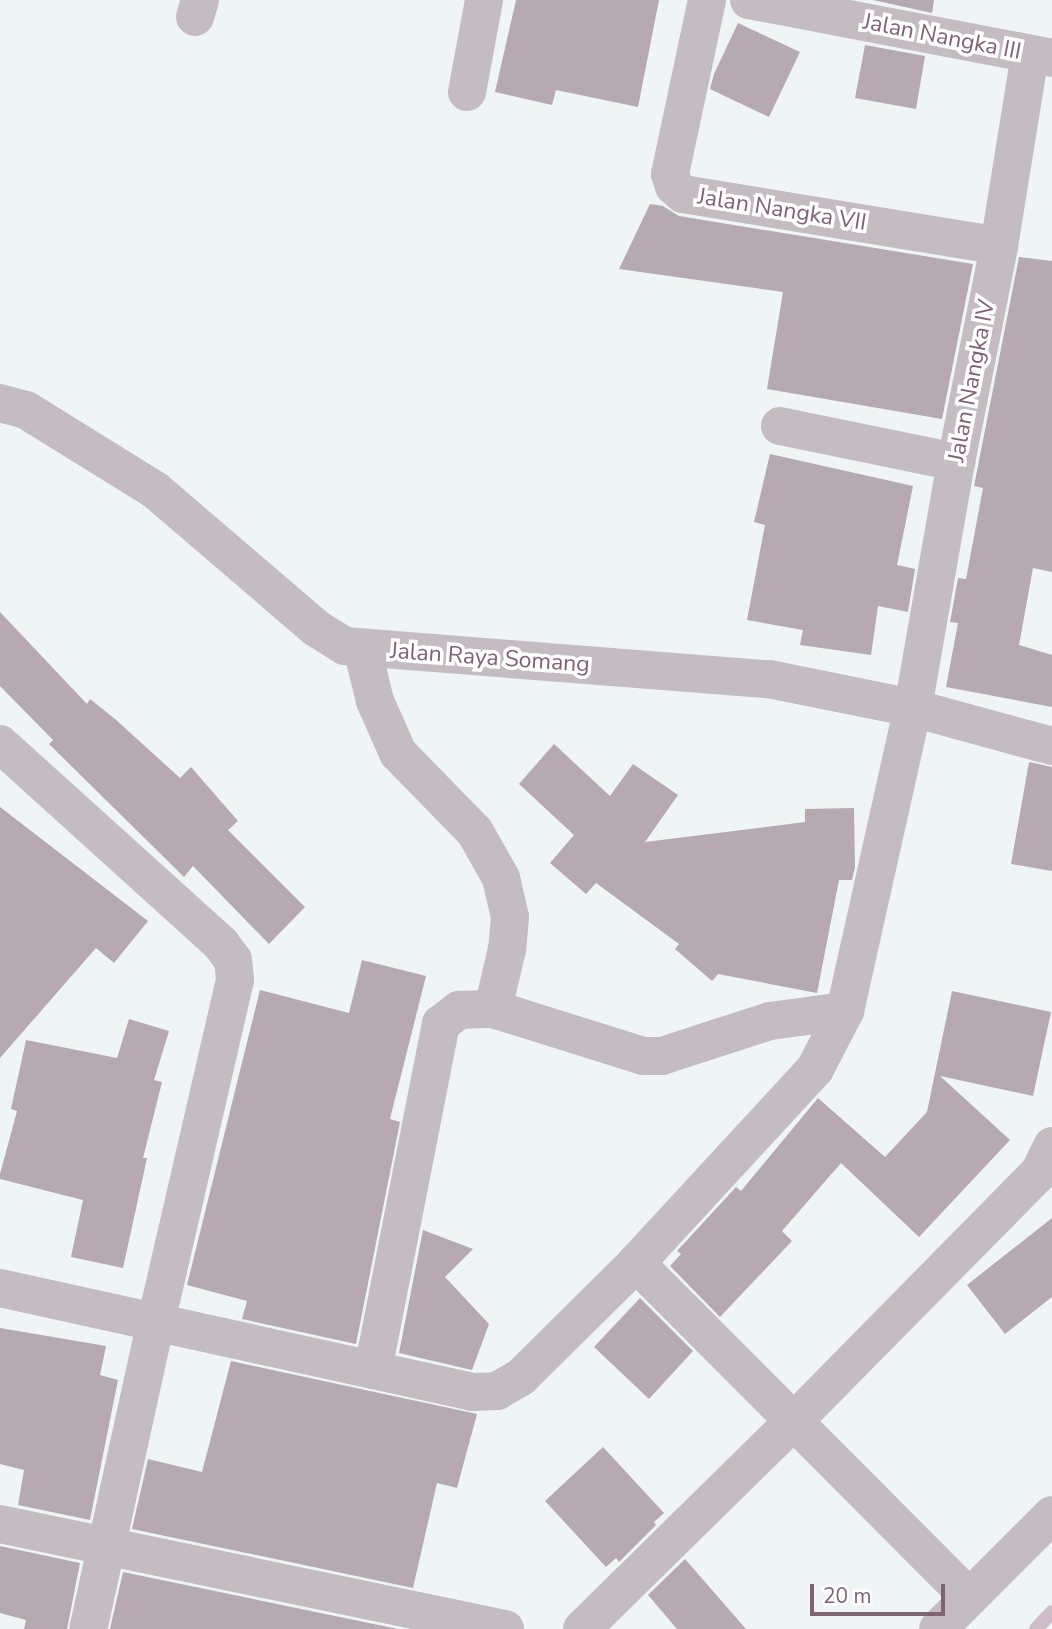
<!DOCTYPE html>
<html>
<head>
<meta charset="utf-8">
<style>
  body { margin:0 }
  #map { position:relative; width:1052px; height:1629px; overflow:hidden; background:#eff4f4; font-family:"Nunito Sans",sans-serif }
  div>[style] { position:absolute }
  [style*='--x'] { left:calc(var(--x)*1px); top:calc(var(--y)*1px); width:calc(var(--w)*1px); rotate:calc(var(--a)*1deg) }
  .stream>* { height:14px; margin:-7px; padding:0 7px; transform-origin:7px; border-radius:7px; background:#ccbdc8 }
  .building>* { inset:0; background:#b6a9b2 }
  .minor>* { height:38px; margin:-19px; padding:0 19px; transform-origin:19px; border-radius:19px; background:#c4bcc1 }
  span { translate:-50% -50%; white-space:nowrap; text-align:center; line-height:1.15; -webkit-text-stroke:7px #fff; paint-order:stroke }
  .street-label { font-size:23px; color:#816274 }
  .scale { position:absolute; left:810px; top:1584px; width:135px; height:32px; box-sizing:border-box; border:4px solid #816274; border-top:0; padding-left:9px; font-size:21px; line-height:24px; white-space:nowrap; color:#816274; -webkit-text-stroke:5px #fff; paint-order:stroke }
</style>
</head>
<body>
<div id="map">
  <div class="stream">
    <div style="--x:1036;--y:1629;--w:23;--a:-47"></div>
  </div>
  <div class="building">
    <div style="clip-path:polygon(516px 0,659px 0,638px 107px,556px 90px,552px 105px,495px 92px)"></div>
    <div style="clip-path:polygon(873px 0,934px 0,932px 13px)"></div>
    <div style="clip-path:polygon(738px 23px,800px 52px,769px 117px,710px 89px,714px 74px)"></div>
    <div style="clip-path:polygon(865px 45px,925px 56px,916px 109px,855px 98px)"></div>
    <div style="clip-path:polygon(650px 204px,663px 206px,679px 216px,973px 264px,942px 419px,767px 389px,783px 292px,619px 269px)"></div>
    <div style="clip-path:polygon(1019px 257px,1052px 261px,1052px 572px,1033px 568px,1019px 645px,1052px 655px,1052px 707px,946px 687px,958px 623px,950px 622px,958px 578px,966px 579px,983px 488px,974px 486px)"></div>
    <div style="clip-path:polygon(770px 454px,913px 486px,897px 565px,915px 569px,908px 612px,878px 606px,871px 655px,800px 645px,803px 630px,747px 620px,765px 525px,754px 522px)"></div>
    <div style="clip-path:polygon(0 612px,87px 704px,90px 699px,115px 719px,180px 778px,191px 767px,238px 821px,228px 830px,305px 907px,269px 944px,193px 866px,184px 877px,49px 744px,53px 740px,0 686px)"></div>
    <div style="clip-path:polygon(554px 744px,610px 796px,633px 764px,678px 795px,645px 842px,805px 822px,805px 809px,854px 808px,855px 867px,852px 880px,839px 880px,817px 993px,718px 974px,712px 981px,675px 949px,679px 944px,596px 883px,586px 894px,550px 863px,574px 835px,519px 784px)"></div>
    <div style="clip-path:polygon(1029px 762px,1052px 767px,1052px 871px,1011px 864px)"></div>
    <div style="clip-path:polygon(0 807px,148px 921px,114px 963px,96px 948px,0 1058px)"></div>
    <div style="clip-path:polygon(362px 960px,426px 976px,390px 1119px,400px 1122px,356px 1344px,242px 1319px,247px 1301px,187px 1285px,260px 990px,349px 1013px)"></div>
    <div style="clip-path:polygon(952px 991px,1051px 1012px,1033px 1096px,940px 1076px,1010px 1140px,919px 1237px,841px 1163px,782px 1231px,792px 1241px,720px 1317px,670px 1266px,681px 1254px,677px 1251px,736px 1187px,741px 1191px,818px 1098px,885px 1157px,927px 1112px)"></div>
    <div style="clip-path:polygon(129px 1019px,169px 1031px,154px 1080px,162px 1082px,143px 1158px,147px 1158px,123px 1268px,71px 1257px,83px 1200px,0 1179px,0 1174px,17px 1111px,11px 1109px,26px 1040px,117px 1058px)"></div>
    <div style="clip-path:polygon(1052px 1218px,1052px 1297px,1005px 1334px,967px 1285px)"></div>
    <div style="clip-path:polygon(423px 1230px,473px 1249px,445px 1277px,489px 1324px,472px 1370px,399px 1353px)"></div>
    <div style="clip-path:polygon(640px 1298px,693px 1351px,649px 1399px,594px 1347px)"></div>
    <div style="clip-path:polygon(0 1328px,106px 1346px,100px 1375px,118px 1380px,90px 1520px,18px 1505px,24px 1470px,0 1464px)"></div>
    <div style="clip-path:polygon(231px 1361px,477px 1414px,457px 1488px,437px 1483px,413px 1588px,132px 1529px,148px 1459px,202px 1472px)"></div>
    <div style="clip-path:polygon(603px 1447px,664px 1513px,654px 1522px,656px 1525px,619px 1562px,616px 1558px,606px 1567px,545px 1501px)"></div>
    <div style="clip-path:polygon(0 1546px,80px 1563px,67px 1629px,24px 1629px,26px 1620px,0 1613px)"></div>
    <div style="clip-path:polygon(685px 1559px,746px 1629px,677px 1629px,648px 1595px)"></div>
    <div style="clip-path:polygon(123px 1572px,398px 1629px,110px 1629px)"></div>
  </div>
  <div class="minor">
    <div style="--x:707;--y:0;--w:178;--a:102"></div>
    <div style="--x:670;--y:174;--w:13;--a:72"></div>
    <div style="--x:674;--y:186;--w:12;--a:42"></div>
    <div style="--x:683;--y:194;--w:320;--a:9.3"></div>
    <div style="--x:749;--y:0;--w:309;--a:10.8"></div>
    <div style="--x:195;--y:17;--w:18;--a:-74"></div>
    <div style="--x:467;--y:92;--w:94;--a:-79.5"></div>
    <div style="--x:0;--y:403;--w:27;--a:15"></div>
    <div style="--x:26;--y:410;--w:152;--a:31.8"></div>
    <div style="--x:155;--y:490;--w:212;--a:40.6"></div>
    <div style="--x:316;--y:628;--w:34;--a:32"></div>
    <div style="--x:345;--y:646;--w:425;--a:4.5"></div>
    <div style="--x:769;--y:679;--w:147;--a:11.4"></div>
    <div style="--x:913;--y:708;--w:144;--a:15.3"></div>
    <div style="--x:780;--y:426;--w:180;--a:11.6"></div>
    <div style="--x:362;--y:648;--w:55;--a:76.2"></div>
    <div style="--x:375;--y:701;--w:57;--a:66.1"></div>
    <div style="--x:398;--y:753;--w:110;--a:45.7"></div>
    <div style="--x:475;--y:832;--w:53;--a:60.5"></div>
    <div style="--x:501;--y:878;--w:40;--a:77"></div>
    <div style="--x:510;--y:917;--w:32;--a:95"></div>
    <div style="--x:507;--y:949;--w:62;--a:103.1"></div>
    <div style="--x:0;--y:744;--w:298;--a:42.1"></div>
    <div style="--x:221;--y:944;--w:20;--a:53"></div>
    <div style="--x:233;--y:960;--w:20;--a:84"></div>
    <div style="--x:235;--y:980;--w:350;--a:103"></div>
    <div style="--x:156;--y:1321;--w:315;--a:102.4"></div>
    <div style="--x:636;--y:1263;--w:470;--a:45.1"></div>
    <div style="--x:0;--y:1288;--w:483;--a:12.4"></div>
    <div style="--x:472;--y:1392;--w:25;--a:-2"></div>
    <div style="--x:497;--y:1391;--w:28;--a:-30"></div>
    <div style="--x:521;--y:1377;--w:162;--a:-44.7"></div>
    <div style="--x:636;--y:1263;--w:264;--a:-47.3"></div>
    <div style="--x:815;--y:1069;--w:65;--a:-62.7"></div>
    <div style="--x:845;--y:1011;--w:311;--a:-77.4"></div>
    <div style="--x:913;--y:708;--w:250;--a:-80.1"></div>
    <div style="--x:956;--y:462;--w:220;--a:-78.7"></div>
    <div style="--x:999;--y:246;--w:194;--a:-80.8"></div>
    <div style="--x:373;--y:1370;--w:353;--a:-78.9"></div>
    <div style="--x:441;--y:1024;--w:23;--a:-38"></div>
    <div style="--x:459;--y:1010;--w:34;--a:-2"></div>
    <div style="--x:493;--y:1009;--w:157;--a:17.4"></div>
    <div style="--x:643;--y:1056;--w:19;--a:0"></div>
    <div style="--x:662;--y:1056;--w:114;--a:-18"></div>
    <div style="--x:770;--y:1021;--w:76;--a:-7.6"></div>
    <div style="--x:0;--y:1524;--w:516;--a:11.75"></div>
    <div style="--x:582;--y:1629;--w:298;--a:-44.5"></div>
    <div style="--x:795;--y:1420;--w:347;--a:-45.4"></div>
    <div style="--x:1039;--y:1173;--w:30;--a:-64"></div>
    <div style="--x:938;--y:1629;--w:161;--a:-45"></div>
  </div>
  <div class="street-label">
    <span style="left:942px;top:37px;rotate:11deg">Jalan Nangka III</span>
    <span style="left:782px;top:210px;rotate:9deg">Jalan Nangka VII</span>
    <span style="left:972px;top:381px;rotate:-79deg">Jalan Nangka IV</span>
    <span style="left:490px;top:658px;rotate:4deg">Jalan Raya Somang</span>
  </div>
  <div class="scale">20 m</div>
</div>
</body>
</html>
